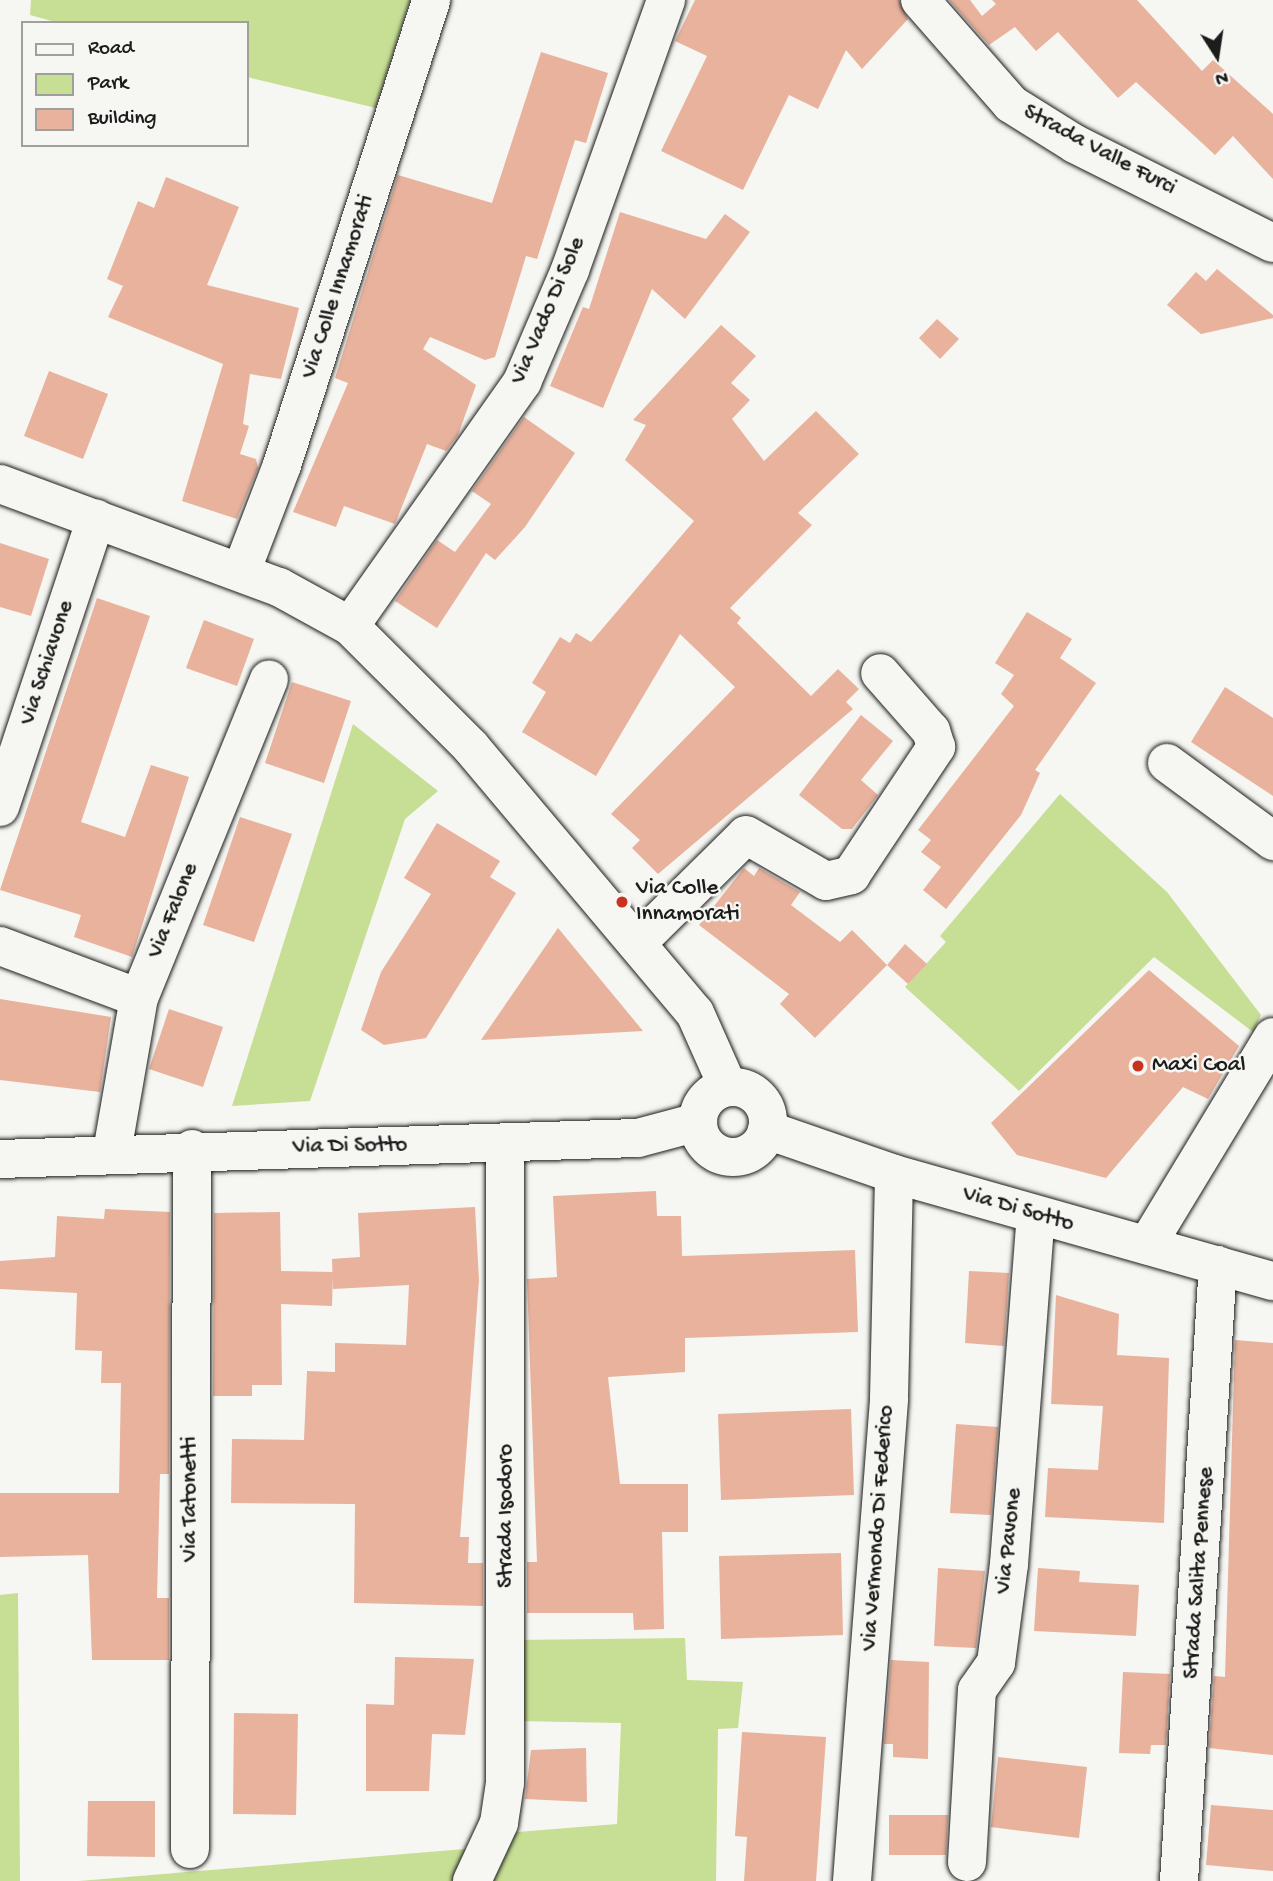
<!DOCTYPE html>
<html>
<head>
<meta charset="utf-8">
<style>
  body { margin:0 }
  #map { position:relative; width:1273px; height:1881px; overflow:hidden; background:#f6f6f2; font-family:"Gochi Hand",sans-serif }
  div>[style] { position:absolute }
  [style*='--x'] { left:calc(var(--x)*1px); top:calc(var(--y)*1px); width:calc(var(--w)*1px); rotate:calc(var(--a)*1deg) }
  .green>* { inset:0; background:#c7df95 }
  .building>* { inset:0; background:#e8b29d }
  .roads { filter:drop-shadow(0 0 2px #1c1c1c) drop-shadow(0 0 2px #1c1c1c) }
  .minor>* { height:38px; margin:-19px; padding:0 19px; transform-origin:19px; border-radius:19px; background:#f6f6f2 }
  .minor>.ring { margin:-19px; padding:0; box-sizing:content-box; background:none; border:38px solid #f6f6f2; border-radius:50% }
  .dots>* { width:19px; height:19px; translate:-50% -50%; box-sizing:border-box; border:4px solid #f6f6f2; border-radius:50% }
  span { translate:-50% -50%; white-space:nowrap; text-align:center; line-height:1.15; -webkit-text-stroke:5px #f6f6f2; paint-order:stroke }
  .street-label { font-size:23px; color:#1c1c1c }
  .poi-label { font-size:23px; color:#1c1c1c }
  .left { translate:0 -50%; text-align:left }
  .legend { position:absolute; left:21px; top:21px; width:228px; height:126px; box-sizing:border-box; background:#f6f6f2; border:2px solid #9f9f9c; margin:0; padding:9px 12px; list-style:none; font-size:21px; color:#1c1c1c }
  .legend li { display:flex; align-items:center; gap:14px; height:35px }
  .legend b { width:35px; border:2px solid #9f9f9c }
  .north { position:absolute; left:1182px; top:21px; width:70px; height:70px; -webkit-text-stroke:5px #f6f6f2; paint-order:stroke; rotate:168deg; font-size:19px; font-weight:700; line-height:28px; text-align:center; color:#1c1c1c }
  .north::after { content:''; display:block; margin:auto; width:24px; height:32px; background:#1c1c1c; clip-path:polygon(50% 0,100% 100%,50% 72%,0 100%) }
</style>
</head>
<body>
<div id="map">
  <div class="green">
    <div style="clip-path:polygon(31px 0,410px 0,376px 108px,247px 77px,247px 23px,59px 23px,30px 15px)"></div>
    <div style="clip-path:polygon(353px 724px,438px 791px,405px 819px,310px 1101px,232px 1106px)"></div>
    <div style="clip-path:polygon(1060px 794px,1167px 892px,1261px 1015px,1253px 1032px,1154px 957px,1019px 1091px,905px 987px,946px 942px,940px 936px)"></div>
    <div style="clip-path:polygon(18px 1593px,20px 1881px,0 1881px,0 1595px)"></div>
    <div style="clip-path:polygon(685px 1638px,687px 1680px,743px 1682px,738px 1728px,718px 1729px,716px 1881px,493px 1881px,506px 1833px,617px 1824px,621px 1723px,517px 1721px,515px 1640px)"></div>
    <div style="clip-path:polygon(477px 1848px,452px 1881px,79px 1881px)"></div>
  </div>
  <div class="building">
    <div style="clip-path:polygon(695px 0,899px 0,908px 19px,862px 69px,846px 50px,818px 109px,789px 95px,743px 190px,661px 151px,707px 56px,675px 41px)"></div>
    <div style="clip-path:polygon(949px 0,970px 0,982px 16px,996px 4px,992px 0,1137px 0,1202px 71px,1213px 60px,1273px 114px,1273px 179px,1233px 136px,1215px 155px,1136px 82px,1118px 98px,1058px 32px,1036px 51px,1015px 27px,989px 45px)"></div>
    <div style="clip-path:polygon(541px 52px,608px 73px,586px 143px,575px 140px,537px 259px,526px 256px,495px 357px,485px 360px,430px 337px,423px 349px,476px 385px,458px 435px,446px 451px,427px 444px,395px 524px,344px 506px,336px 527px,293px 512px,348px 383px,335px 378px,398px 175px,492px 203px)"></div>
    <div style="clip-path:polygon(166px 177px,239px 207px,207px 285px,299px 308px,281px 379px,250px 374px,243px 424px,249px 426px,240px 454px,256px 459px,258px 468px,237px 519px,182px 501px,223px 364px,108px 317px,123px 286px,107px 279px,138px 201px,154px 208px)"></div>
    <div style="clip-path:polygon(620px 212px,706px 239px,725px 214px,750px 232px,685px 319px,652px 289px,603px 408px,550px 386px,583px 307px,589px 309px)"></div>
    <div style="clip-path:polygon(1217px 269px,1273px 315px,1273px 318px,1201px 334px,1167px 305px,1196px 272px,1206px 281px)"></div>
    <div style="clip-path:polygon(937px 319px,959px 339px,940px 359px,919px 338px)"></div>
    <div style="clip-path:polygon(721px 325px,756px 356px,731px 383px,750px 400px,732px 419px,764px 461px,816px 411px,859px 454px,798px 513px,812px 525px,730px 608px,741px 618px,737px 623px,811px 696px,838px 669px,859px 689px,846px 702px,853px 709px,658px 874px,632px 848px,640px 840px,611px 814px,735px 687px,680px 634px,596px 776px,522px 732px,546px 692px,532px 683px,560px 637px,570px 643px,576px 633px,591px 642px,694px 521px,625px 460px,646px 425px,633px 420px)"></div>
    <div style="clip-path:polygon(49px 371px,108px 394px,83px 459px,24px 436px)"></div>
    <div style="clip-path:polygon(524px 417px,575px 453px,525px 527px,495px 560px,486px 553px,437px 628px,395px 601px,437px 540px,455px 552px,491px 504px,472px 491px)"></div>
    <div style="clip-path:polygon(0 543px,49px 559px,31px 616px,0 607px)"></div>
    <div style="clip-path:polygon(97px 598px,150px 616px,81px 822px,125px 837px,151px 765px,189px 777px,132px 957px,74px 937px,81px 915px,0 890px)"></div>
    <div style="clip-path:polygon(1027px 612px,1072px 639px,1060px 658px,1096px 683px,1035px 770px,1040px 773px,1021px 815px,946px 909px,923px 890px,941px 867px,921px 852px,931px 840px,918px 830px,1014px 706px,1001px 694px,1014px 675px,995px 663px)"></div>
    <div style="clip-path:polygon(204px 620px,254px 639px,237px 686px,186px 668px)"></div>
    <div style="clip-path:polygon(292px 682px,351px 701px,324px 783px,265px 763px)"></div>
    <div style="clip-path:polygon(1225px 687px,1273px 718px,1273px 796px,1191px 742px)"></div>
    <div style="clip-path:polygon(861px 715px,893px 741px,861px 780px,878px 795px,852px 829px,842px 829px,799px 795px)"></div>
    <div style="clip-path:polygon(240px 817px,292px 834px,254px 942px,203px 925px)"></div>
    <div style="clip-path:polygon(437px 823px,500px 861px,490px 877px,516px 893px,426px 1038px,384px 1045px,361px 1030px,381px 972px,431px 894px,404px 878px)"></div>
    <div style="clip-path:polygon(744px 868px,754px 876px,759px 868px,800px 892px,791px 905px,840px 942px,852px 930px,887px 965px,815px 1038px,780px 1004px,789px 994px,699px 925px)"></div>
    <div style="clip-path:polygon(558px 928px,643px 1031px,481px 1040px)"></div>
    <div style="clip-path:polygon(905px 944px,927px 964px,908px 984px,887px 965px)"></div>
    <div style="clip-path:polygon(1149px 970px,1239px 1046px,1208px 1099px,1183px 1087px,1106px 1178px,1017px 1155px,991px 1123px)"></div>
    <div style="clip-path:polygon(0 999px,111px 1017px,100px 1092px,0 1080px)"></div>
    <div style="clip-path:polygon(169px 1009px,223px 1027px,203px 1087px,149px 1069px)"></div>
    <div style="clip-path:polygon(656px 1191px,657px 1216px,681px 1216px,682px 1256px,855px 1250px,858px 1332px,685px 1338px,685px 1372px,608px 1377px,620px 1484px,688px 1484px,688px 1532px,662px 1532px,664px 1629px,634px 1630px,633px 1613px,527px 1613px,527px 1562px,537px 1562px,527px 1279px,557px 1277px,553px 1196px)"></div>
    <div style="clip-path:polygon(475px 1207px,479px 1280px,460px 1537px,469px 1537px,468px 1563px,483px 1563px,483px 1606px,354px 1603px,355px 1504px,231px 1503px,232px 1439px,304px 1440px,307px 1371px,335px 1372px,335px 1343px,406px 1345px,409px 1285px,333px 1289px,332px 1259px,360px 1257px,358px 1213px)"></div>
    <div style="clip-path:polygon(105px 1209px,170px 1212px,169px 1474px,160px 1474px,157px 1598px,169px 1598px,169px 1660px,92px 1660px,88px 1555px,0 1557px,0 1493px,119px 1493px,121px 1383px,101px 1383px,102px 1351px,75px 1350px,77px 1293px,0 1289px,0 1261px,55px 1257px,57px 1216px,104px 1219px)"></div>
    <div style="clip-path:polygon(280px 1212px,281px 1271px,333px 1272px,332px 1306px,281px 1304px,282px 1385px,252px 1385px,252px 1396px,213px 1396px,214px 1213px)"></div>
    <div style="clip-path:polygon(969px 1271px,1009px 1273px,1004px 1346px,965px 1343px)"></div>
    <div style="clip-path:polygon(1056px 1295px,1119px 1314px,1117px 1355px,1169px 1358px,1164px 1523px,1045px 1517px,1048px 1468px,1098px 1470px,1103px 1406px,1051px 1404px)"></div>
    <div style="clip-path:polygon(1235px 1340px,1273px 1343px,1273px 1755px,1209px 1748px,1214px 1676px,1225px 1677px)"></div>
    <div style="clip-path:polygon(851px 1409px,854px 1495px,721px 1500px,718px 1414px)"></div>
    <div style="clip-path:polygon(956px 1424px,998px 1427px,991px 1515px,950px 1513px)"></div>
    <div style="clip-path:polygon(841px 1553px,843px 1635px,721px 1639px,719px 1556px)"></div>
    <div style="clip-path:polygon(938px 1568px,985px 1571px,976px 1648px,934px 1646px)"></div>
    <div style="clip-path:polygon(1038px 1568px,1080px 1571px,1079px 1582px,1139px 1585px,1136px 1636px,1034px 1631px)"></div>
    <div style="clip-path:polygon(395px 1657px,474px 1659px,465px 1735px,432px 1734px,429px 1791px,366px 1791px,366px 1704px,394px 1705px)"></div>
    <div style="clip-path:polygon(891px 1660px,929px 1662px,928px 1759px,893px 1757px,893px 1744px,884px 1744px)"></div>
    <div style="clip-path:polygon(1123px 1672px,1170px 1674px,1166px 1745px,1151px 1745px,1150px 1754px,1119px 1753px)"></div>
    <div style="clip-path:polygon(234px 1713px,298px 1714px,296px 1815px,233px 1814px)"></div>
    <div style="clip-path:polygon(742px 1732px,826px 1737px,816px 1881px,744px 1881px,747px 1837px,735px 1836px)"></div>
    <div style="clip-path:polygon(586px 1748px,587px 1802px,525px 1799px,531px 1750px)"></div>
    <div style="clip-path:polygon(998px 1757px,1087px 1767px,1079px 1838px,991px 1827px)"></div>
    <div style="clip-path:polygon(88px 1801px,155px 1801px,155px 1857px,87px 1856px)"></div>
    <div style="clip-path:polygon(1211px 1805px,1273px 1810px,1273px 1871px,1206px 1865px)"></div>
    <div style="clip-path:polygon(889px 1815px,948px 1815px,946px 1855px,889px 1855px)"></div>
  </div>
  <div class="roads">
    <div class="minor">
      <div style="--x:920;--y:0;--w:138;--a:48.8"></div>
      <div style="--x:1011;--y:104;--w:75;--a:32"></div>
      <div style="--x:1075;--y:144;--w:221;--a:26.6"></div>
      <div style="--x:0;--y:484;--w:297;--a:20.3"></div>
      <div style="--x:279;--y:587;--w:81;--a:28.8"></div>
      <div style="--x:350;--y:626;--w:170;--a:45"></div>
      <div style="--x:470;--y:746;--w:349;--a:49.9"></div>
      <div style="--x:695;--y:1013;--w:81;--a:66"></div>
      <div style="--x:241;--y:572;--w:115;--a:-69"></div>
      <div style="--x:282;--y:465;--w:488;--a:-72.2"></div>
      <div style="--x:350;--y:626;--w:299;--a:-54.8"></div>
      <div style="--x:522;--y:382;--w:122;--a:-66.8"></div>
      <div style="--x:570;--y:270;--w:287;--a:-70.4"></div>
      <div style="--x:1167;--y:763;--w:132;--a:36.3"></div>
      <div style="--x:0;--y:807;--w:304;--a:-71.6"></div>
      <div style="--x:637;--y:943;--w:153;--a:-44.7"></div>
      <div style="--x:746;--y:835;--w:92;--a:29.9"></div>
      <div style="--x:826;--y:881;--w:26;--a:-13"></div>
      <div style="--x:851;--y:875;--w:154;--a:-56.4"></div>
      <div style="--x:936;--y:747;--w:17;--a:-107"></div>
      <div style="--x:931;--y:731;--w:77;--a:-131.3"></div>
      <div style="--x:0;--y:946;--w:148;--a:20.5"></div>
      <div class="ring" style="left:698px;top:1087px;width:32px;height:32px"></div>
      <div style="--x:767;--y:1130;--w:134;--a:19.1"></div>
      <div style="--x:894;--y:1174;--w:394;--a:15.8"></div>
      <div style="--x:112;--y:1152;--w:156;--a:-80.1"></div>
      <div style="--x:139;--y:998;--w:344;--a:-67.8"></div>
      <div style="--x:0;--y:1159;--w:638;--a:-1.89"></div>
      <div style="--x:638;--y:1138;--w:62;--a:-14.9"></div>
      <div style="--x:1147;--y:1245;--w:243;--a:-58.8"></div>
      <div style="--x:190;--y:1849;--w:700;--a:-89.84"></div>
      <div style="--x:967;--y:1862;--w:172;--a:-86.7"></div>
      <div style="--x:977;--y:1690;--w:33;--a:-55"></div>
      <div style="--x:996;--y:1663;--w:100;--a:-82.5"></div>
      <div style="--x:1009;--y:1564;--w:350;--a:-85.6"></div>
      <div style="--x:472;--y:1881;--w:64;--a:-65"></div>
      <div style="--x:499;--y:1823;--w:40;--a:-81.5"></div>
      <div style="--x:505;--y:1783;--w:639;--a:-90"></div>
      <div style="--x:852;--y:1881;--w:484;--a:-85.6"></div>
      <div style="--x:889;--y:1398;--w:224;--a:-88.7"></div>
      <div style="--x:1179;--y:1881;--w:617;--a:-86.38"></div>
    </div>
  </div>
  <div class="dots">
    <div style="left:622px;top:902px;background:#c8321e"></div>
    <div style="left:1138px;top:1066px;background:#c8321e"></div>
  </div>
  <div class="street-label">
    <span style="left:1099px;top:151px;rotate:28deg">Strada Valle Furci</span>
    <span style="left:339px;top:287px;rotate:-72deg">Via Colle Innamorati</span>
    <span style="left:549px;top:311px;rotate:-67deg">Via Vado Di Sole</span>
    <span style="left:48px;top:663px;rotate:-72deg">Via Schiavone</span>
    <span style="left:174px;top:911px;rotate:-68deg">Via Falone</span>
    <span style="left:350px;top:1147px;rotate:-1deg">Via Di Sotto</span>
    <span style="left:1018px;top:1210px;rotate:16deg">Via Di Sotto</span>
    <span style="left:191px;top:1499px;rotate:-90deg">Via Tatonetti</span>
    <span style="left:507px;top:1516px;rotate:-90deg">Strada Isodoro</span>
    <span style="left:879px;top:1528px;rotate:-86deg">Via Vermondo Di Federico</span>
    <span style="left:1010px;top:1541px;rotate:-84deg">Via Pavone</span>
    <span style="left:1200px;top:1573px;rotate:-86deg">Strada Salita Pennese</span>
  </div>
  <div class="poi-label">
    <span class="left" style="left:636px;top:902px">Via Colle<br>Innamorati</span>
    <span class="left" style="left:1152px;top:1066px">Maxi Coal</span>
  </div>
  <ul class="legend">
  <li><b style="height:9px;background:#f6f6f2"></b>Road</li>
  <li><b style="height:19px;background:#c7df95"></b>Park</li>
  <li><b style="height:19px;background:#e8b29d"></b>Building</li>
  </ul>
  <div class="north">N</div>
</div>
</body>
</html>
